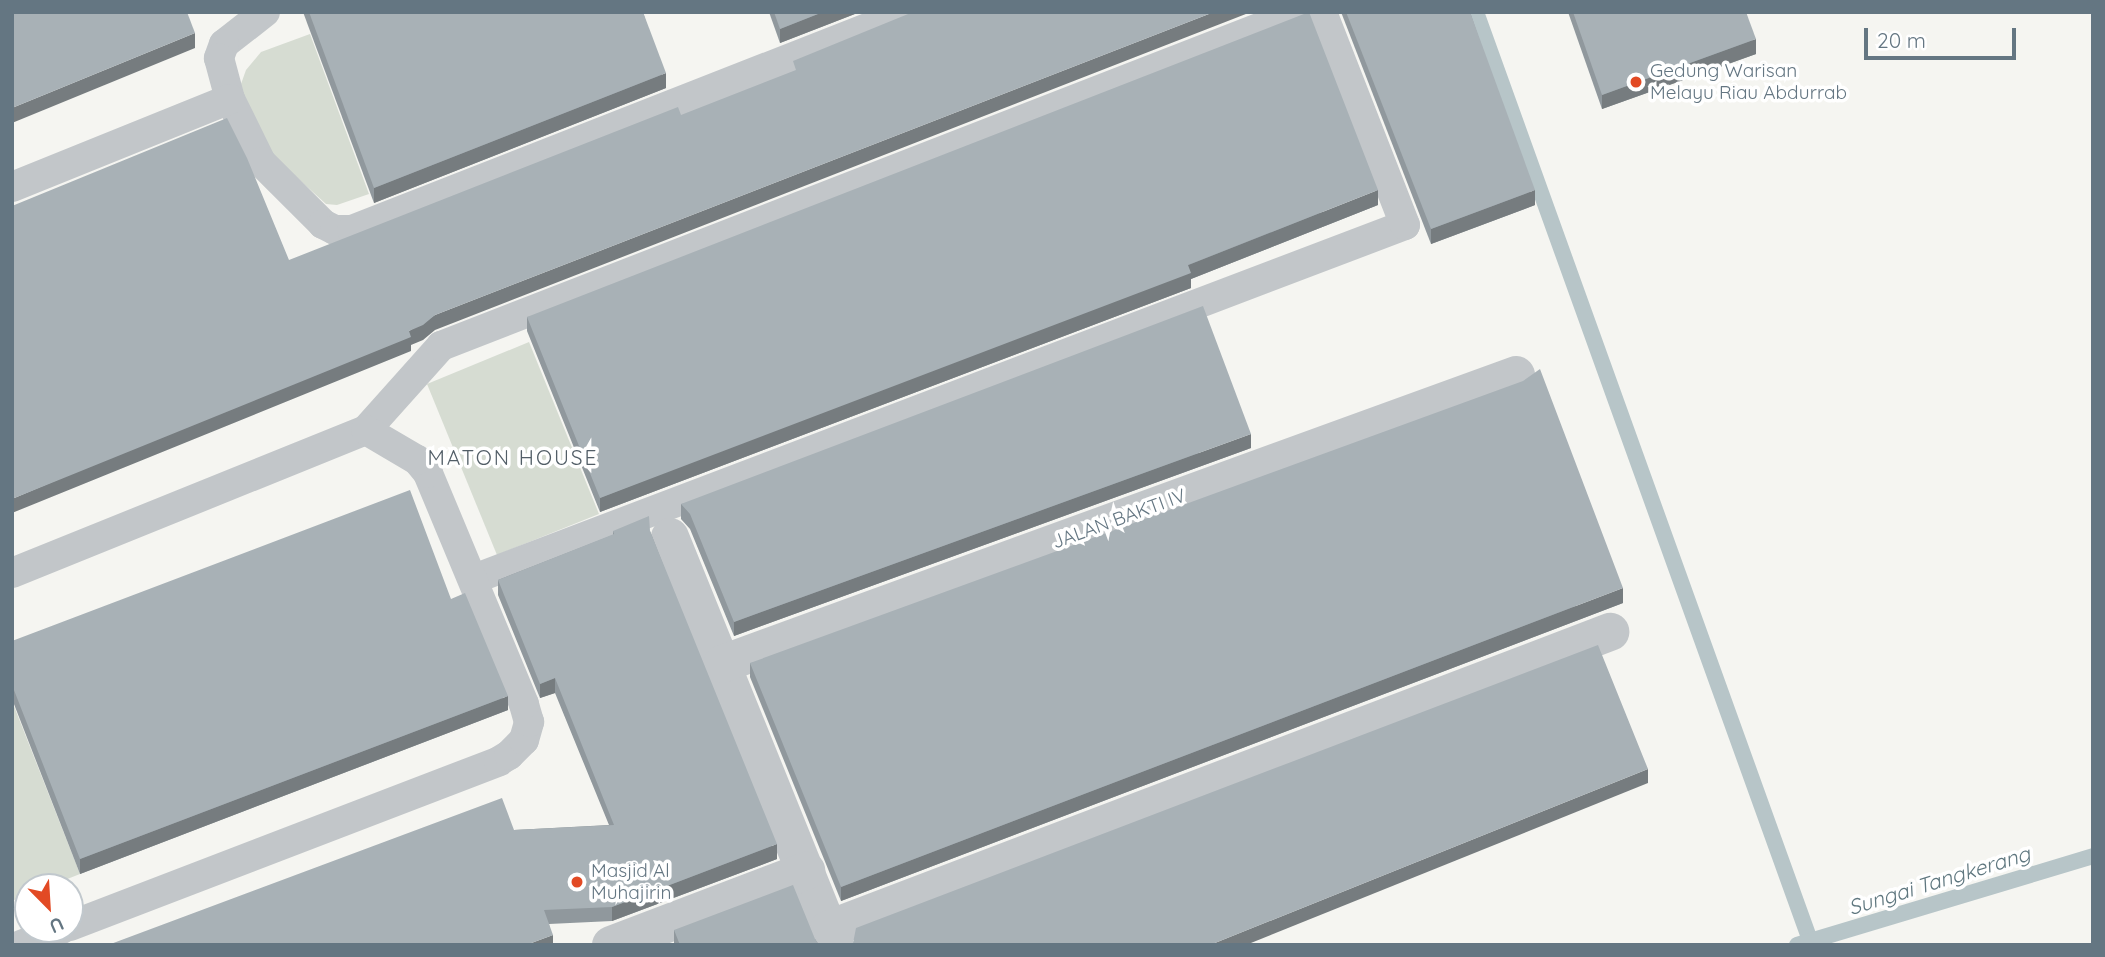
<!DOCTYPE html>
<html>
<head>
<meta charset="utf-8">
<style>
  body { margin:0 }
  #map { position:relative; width:2105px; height:957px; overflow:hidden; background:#f5f5f1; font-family:Quicksand,sans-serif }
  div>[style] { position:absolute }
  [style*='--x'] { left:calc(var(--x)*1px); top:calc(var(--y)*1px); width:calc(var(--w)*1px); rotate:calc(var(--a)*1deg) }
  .green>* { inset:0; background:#d6dcd2 }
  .stream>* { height:16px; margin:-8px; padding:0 8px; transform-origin:8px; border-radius:8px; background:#b7c5c8 }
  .lane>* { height:30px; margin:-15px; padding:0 15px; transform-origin:15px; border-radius:15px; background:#c2c6c9 }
  .street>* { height:38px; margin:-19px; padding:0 19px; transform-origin:19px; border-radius:19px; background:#c2c6c9 }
  .wall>* { inset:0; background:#90989d }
  .shaded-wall>* { inset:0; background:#767c7f }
  .building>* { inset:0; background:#a8b1b6 }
  .dots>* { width:19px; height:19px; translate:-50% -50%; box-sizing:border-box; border:4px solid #fff; border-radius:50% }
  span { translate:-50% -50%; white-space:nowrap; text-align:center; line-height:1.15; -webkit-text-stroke:7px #fff; paint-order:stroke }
  .poi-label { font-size:19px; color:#647682 }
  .left { translate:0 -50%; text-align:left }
  .street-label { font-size:19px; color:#647682 }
  .neighbourhood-label { font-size:21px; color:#525e67; letter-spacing:2px }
  .water-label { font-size:21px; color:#5f777f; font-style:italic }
  .frame { position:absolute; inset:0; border:14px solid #647682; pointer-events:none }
  .north { position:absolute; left:14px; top:873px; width:70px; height:70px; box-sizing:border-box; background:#fff; border:2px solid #c1c8cd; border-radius:50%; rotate:156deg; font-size:19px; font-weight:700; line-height:28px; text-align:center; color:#647682 }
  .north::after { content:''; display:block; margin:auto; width:24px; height:32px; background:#e24a24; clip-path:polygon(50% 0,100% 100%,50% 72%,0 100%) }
  .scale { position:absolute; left:1864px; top:28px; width:152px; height:32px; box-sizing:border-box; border:4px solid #647682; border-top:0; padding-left:9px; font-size:21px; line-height:24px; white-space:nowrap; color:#647682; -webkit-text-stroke:5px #fff; paint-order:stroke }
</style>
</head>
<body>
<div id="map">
  <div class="green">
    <div style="clip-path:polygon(310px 34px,369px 194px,337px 205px,326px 204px,271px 154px,242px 95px,241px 84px,246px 70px,261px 52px)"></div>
    <div style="clip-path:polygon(529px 342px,599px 514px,497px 555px,427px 384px)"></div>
    <div style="clip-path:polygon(12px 701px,80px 874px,47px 887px,28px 887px,28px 894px,12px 901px)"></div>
  </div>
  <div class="stream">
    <div style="--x:1476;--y:12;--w:986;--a:70.21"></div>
    <div style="--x:1797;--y:945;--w:309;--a:-16.7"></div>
  </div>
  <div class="lane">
    <div style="--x:265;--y:12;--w:52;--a:142"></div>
    <div style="--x:224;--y:44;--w:15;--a:110"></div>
    <div style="--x:219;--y:58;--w:42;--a:75"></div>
    <div style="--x:230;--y:99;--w:70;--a:63.8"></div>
    <div style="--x:261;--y:162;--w:88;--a:45"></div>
    <div style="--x:323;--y:224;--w:13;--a:27"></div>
    <div style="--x:335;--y:230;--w:17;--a:0"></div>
    <div style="--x:352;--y:230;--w:597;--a:-21.41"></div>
    <div style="--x:12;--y:187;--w:235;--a:-22"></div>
    <div style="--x:12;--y:573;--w:382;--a:-22"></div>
    <div style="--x:366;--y:430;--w:113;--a:-48.2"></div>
    <div style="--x:441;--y:346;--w:922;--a:-21.25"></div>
    <div style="--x:474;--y:579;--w:996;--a:-20.82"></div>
    <div style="--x:1405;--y:225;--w:229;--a:-111.3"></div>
    <div style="--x:70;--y:926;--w:460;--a:-21"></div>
    <div style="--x:499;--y:761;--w:12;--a:-31"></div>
    <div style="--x:509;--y:755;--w:21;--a:-45"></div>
    <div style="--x:524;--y:740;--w:19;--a:-74"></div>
    <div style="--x:529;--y:722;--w:19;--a:-106"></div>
    <div style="--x:524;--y:704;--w:250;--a:-112.6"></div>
    <div style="--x:428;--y:473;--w:17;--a:-130"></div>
    <div style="--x:417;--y:460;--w:59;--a:-149.5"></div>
    <div style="--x:21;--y:945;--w:44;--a:-21.3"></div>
  </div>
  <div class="street">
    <div style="--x:670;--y:537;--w:440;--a:68"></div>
    <div style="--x:722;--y:664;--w:845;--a:-20"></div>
    <div style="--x:829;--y:929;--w:836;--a:-20.82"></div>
    <div style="--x:611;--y:945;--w:209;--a:-20.8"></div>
  </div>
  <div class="wall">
    <div style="clip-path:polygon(303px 12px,643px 12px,666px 88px,374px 203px)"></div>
    <div style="clip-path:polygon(769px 12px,860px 12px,780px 43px)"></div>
    <div style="clip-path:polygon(1341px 12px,1470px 12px,1535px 205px,1431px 244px)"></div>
    <div style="clip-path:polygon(1568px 12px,1746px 12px,1756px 54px,1602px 109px)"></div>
    <div style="clip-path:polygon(1378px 205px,1191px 279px,1191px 288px,600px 512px,527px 331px,527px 317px)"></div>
    <div style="clip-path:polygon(1251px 448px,734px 636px,690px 529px,681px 519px,681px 504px)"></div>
    <div style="clip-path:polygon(613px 531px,650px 531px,777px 859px,612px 921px,549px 924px,553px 945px,514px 830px,609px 825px,555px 693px,540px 698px,498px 595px,498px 580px,613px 535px)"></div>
    <div style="clip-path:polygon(451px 599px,508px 710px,80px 874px,12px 699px,12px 641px)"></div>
    <div style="clip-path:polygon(1623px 603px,841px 901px,750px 677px,750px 663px)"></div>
    <div style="clip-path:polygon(674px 930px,815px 939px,819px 945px,674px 945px)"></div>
  </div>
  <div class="shaded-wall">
    <div style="clip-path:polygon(823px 12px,860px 12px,780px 43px,780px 29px)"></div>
    <div style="clip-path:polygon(1214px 12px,1251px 12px,435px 330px,423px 340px,411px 345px,411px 351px,12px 513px,12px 499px,409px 331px,435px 315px)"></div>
    <div style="clip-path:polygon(195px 33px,195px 48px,12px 123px,12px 108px)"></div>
    <div style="clip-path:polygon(1756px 39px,1756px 54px,1602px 109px,1602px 95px)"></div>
    <div style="clip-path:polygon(666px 73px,666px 88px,374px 203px,374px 188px)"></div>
    <div style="clip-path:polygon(1378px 190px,1378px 205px,1191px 279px,1191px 288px,600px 512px,600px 498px)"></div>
    <div style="clip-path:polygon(1535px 190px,1535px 205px,1431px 244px,1431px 229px)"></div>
    <div style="clip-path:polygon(1251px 434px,1251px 448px,734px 636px,734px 622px)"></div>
    <div style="clip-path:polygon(1623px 588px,1623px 603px,841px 901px,841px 887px)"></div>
    <div style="clip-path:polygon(555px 678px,555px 693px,540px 698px,540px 684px)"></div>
    <div style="clip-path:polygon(508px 696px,508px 710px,80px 874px,80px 859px)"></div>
    <div style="clip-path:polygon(1648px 769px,1648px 783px,1246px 945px,1210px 945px)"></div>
    <div style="clip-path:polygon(777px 844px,777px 859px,612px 921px,612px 907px)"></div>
    <div style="clip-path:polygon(553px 935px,553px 945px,526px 945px)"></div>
  </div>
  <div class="building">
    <div style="clip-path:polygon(12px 12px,187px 12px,195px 33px,12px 108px)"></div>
    <div style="clip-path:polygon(309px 12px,643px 12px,666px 73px,374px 188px)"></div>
    <div style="clip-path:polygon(774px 12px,823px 12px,780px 29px)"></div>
    <div style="clip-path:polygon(913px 12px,1214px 12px,435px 315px,423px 325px,409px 331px,411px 337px,12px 499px,12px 206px,227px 118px,247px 158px,289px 260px,678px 107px,681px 115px,796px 70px,793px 61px)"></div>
    <div style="clip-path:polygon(1309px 12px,1378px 190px,1188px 265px,1191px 273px,600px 498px,527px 317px)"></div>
    <div style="clip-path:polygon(1346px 12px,1470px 12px,1535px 190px,1431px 229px)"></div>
    <div style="clip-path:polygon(1573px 12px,1746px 12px,1756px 39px,1602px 95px)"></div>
    <div style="clip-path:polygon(1203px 306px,1251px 434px,734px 622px,690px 514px,681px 504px)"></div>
    <div style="clip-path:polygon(1540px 369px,1623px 588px,841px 887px,750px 663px,1523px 381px)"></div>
    <div style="clip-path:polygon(410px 490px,451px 599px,465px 593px,508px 696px,80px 859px,12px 685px,12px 641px)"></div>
    <div style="clip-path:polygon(649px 516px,650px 531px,777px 844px,612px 907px,544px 910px,553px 935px,526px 945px,108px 945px,502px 798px,514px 830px,614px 825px,555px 678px,540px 684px,498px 580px,614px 534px,613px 531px)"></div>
    <div style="clip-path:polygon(1598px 645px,1648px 769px,1210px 945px,851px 945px,853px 943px,856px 928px)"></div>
    <div style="clip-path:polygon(793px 885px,815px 939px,819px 945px,680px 945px,674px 930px)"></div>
  </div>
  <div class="dots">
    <div style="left:1636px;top:82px;background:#e24a24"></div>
    <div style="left:577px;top:882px;background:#e24a24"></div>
  </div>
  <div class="poi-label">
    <span class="left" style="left:1650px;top:82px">Gedung Warisan<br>Melayu Riau Abdurrab</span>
    <span class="left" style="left:591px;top:882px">Masjid Al<br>Muhajirin</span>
  </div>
  <div class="street-label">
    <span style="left:1119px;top:519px;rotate:-20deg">JALAN BAKTI IV</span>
  </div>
  <div class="neighbourhood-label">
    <span style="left:513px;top:457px">MATON HOUSE</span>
  </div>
  <div class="water-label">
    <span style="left:1939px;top:880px;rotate:-17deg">Sungai Tangkerang</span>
  </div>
  <div class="frame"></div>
  <div class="north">U</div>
  <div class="scale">20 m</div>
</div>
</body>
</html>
